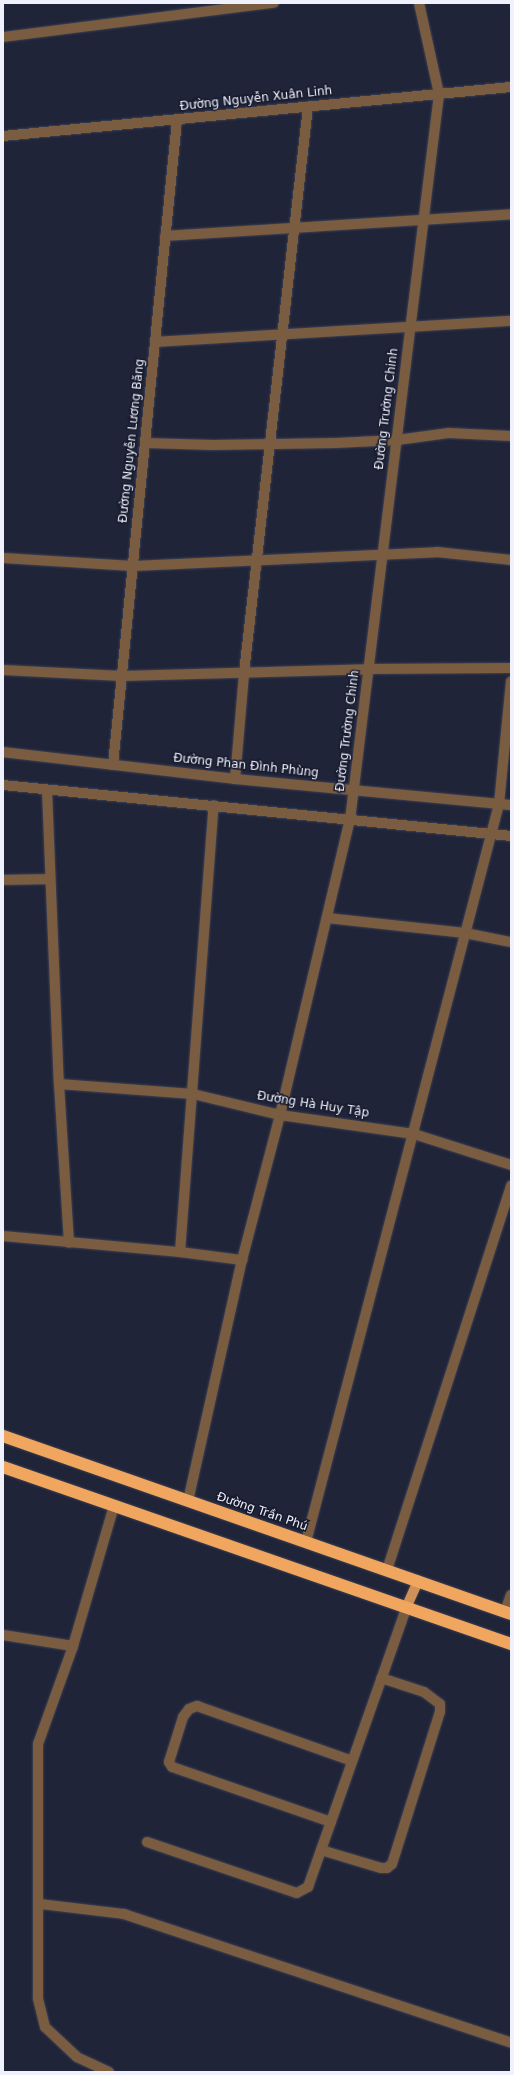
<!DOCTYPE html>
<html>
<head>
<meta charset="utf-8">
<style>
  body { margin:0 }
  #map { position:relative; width:514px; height:2075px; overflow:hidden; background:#202438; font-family:"DejaVu Sans",sans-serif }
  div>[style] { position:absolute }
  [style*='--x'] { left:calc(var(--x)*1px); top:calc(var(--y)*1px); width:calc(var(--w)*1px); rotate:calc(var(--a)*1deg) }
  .roads { filter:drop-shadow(0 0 1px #3d4154) drop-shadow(0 0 1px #3d4154) }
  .minor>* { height:10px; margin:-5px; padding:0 5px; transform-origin:5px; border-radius:5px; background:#7a5c41 }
  .major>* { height:10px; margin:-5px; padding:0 5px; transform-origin:5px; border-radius:5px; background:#cf9157 }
  .highway>* { height:12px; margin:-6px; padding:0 6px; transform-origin:6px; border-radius:6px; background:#f1a65f }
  span { translate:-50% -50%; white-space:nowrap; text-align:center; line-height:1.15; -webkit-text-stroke:3px #171a2d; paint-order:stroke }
  .street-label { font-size:12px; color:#eff2fd }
  .frame { position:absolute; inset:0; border:4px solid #eff2fd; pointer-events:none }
</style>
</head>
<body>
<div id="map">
  <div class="roads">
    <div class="minor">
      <div style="--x:3;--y:37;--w:273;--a:-7.2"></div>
      <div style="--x:3;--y:136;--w:510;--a:-5.51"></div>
      <div style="--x:165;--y:236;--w:347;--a:-3.6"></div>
      <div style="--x:155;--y:342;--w:357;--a:-3.4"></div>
      <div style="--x:145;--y:443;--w:68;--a:1.7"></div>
      <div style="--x:213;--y:445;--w:123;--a:-0.9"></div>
      <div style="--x:336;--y:443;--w:61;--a:-2.8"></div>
      <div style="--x:397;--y:440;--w:52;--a:-7.7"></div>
      <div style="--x:449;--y:433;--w:62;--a:2.8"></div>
      <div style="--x:3;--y:558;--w:130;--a:3.5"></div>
      <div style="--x:133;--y:566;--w:304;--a:-2.6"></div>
      <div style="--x:437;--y:552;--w:74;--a:6.2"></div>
      <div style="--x:3;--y:670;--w:119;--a:2.9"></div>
      <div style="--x:122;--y:676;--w:246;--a:-1.6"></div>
      <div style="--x:368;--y:669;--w:143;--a:-0.4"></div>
      <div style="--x:3;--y:752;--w:234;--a:6.6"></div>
      <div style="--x:235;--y:779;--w:277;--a:5.4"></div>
      <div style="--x:113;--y:765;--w:648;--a:-84.33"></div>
      <div style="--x:235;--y:779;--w:106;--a:-85.1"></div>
      <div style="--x:244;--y:673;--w:570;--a:-83.55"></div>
      <div style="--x:3;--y:785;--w:511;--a:5.73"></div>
      <div style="--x:47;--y:790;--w:294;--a:87.7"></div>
      <div style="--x:59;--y:1084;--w:159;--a:86.4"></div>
      <div style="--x:3;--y:880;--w:47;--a:-1.2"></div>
      <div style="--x:327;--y:918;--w:139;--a:6.2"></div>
      <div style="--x:465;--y:933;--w:47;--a:11.1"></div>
      <div style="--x:59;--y:1084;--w:134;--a:4.3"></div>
      <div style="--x:193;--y:1094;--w:89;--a:13.6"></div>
      <div style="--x:280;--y:1115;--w:135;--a:8.1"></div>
      <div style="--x:414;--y:1134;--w:102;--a:17.7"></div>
      <div style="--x:3;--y:1236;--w:178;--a:5.2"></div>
      <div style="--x:180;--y:1252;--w:63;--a:7.4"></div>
      <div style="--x:180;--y:1252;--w:448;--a:-85.7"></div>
      <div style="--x:188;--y:1501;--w:247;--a:-77.4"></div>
      <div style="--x:242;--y:1260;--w:150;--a:-75.3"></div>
      <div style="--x:280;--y:1115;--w:303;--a:-76.7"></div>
      <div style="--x:350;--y:820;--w:731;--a:-83.01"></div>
      <div style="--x:439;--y:94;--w:93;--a:-102.4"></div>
      <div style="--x:306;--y:1542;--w:763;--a:-75.34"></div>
      <div style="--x:499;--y:804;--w:123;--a:-84.4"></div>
      <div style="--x:387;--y:1570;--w:404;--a:-72.1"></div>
      <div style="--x:505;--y:1612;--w:18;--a:-71"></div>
      <div style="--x:3;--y:1635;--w:71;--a:8.9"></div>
      <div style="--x:331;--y:1822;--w:168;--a:-160.9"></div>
      <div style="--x:172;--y:1767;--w:6;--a:-121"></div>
      <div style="--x:169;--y:1762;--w:47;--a:-72.7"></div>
      <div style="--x:183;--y:1717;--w:10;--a:-53"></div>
      <div style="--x:189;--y:1709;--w:9;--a:-21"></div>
      <div style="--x:197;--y:1706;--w:164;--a:19.5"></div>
      <div style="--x:147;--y:1842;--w:158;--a:18.8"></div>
      <div style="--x:297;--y:1893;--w:13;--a:-29"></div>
      <div style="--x:308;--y:1887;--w:296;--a:-70.6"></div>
      <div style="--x:321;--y:1850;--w:63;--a:16.7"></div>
      <div style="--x:381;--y:1868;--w:6;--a:0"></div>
      <div style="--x:387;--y:1868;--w:6;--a:-39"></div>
      <div style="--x:392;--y:1864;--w:159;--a:-72.5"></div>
      <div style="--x:440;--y:1712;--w:8;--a:-90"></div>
      <div style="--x:440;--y:1704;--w:20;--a:-143"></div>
      <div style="--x:424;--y:1692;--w:45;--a:-162"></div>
      <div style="--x:40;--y:1904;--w:85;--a:6.8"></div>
      <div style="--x:124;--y:1914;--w:408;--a:18.4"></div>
      <div style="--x:109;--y:2072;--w:35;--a:-155"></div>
      <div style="--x:77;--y:2057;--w:44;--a:-136.8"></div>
      <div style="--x:45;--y:2027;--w:30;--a:-104"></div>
      <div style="--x:38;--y:1998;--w:254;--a:-90"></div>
      <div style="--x:38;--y:1744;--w:104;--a:-70.3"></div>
      <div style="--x:73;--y:1646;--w:146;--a:-73.7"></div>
    </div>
    <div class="major">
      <div style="--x:406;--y:1608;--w:30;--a:-66"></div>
    </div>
    <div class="highway">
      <div style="--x:3;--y:1436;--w:538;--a:19.31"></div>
      <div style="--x:3;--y:1467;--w:538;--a:19.21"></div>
    </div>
  </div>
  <div class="street-label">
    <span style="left:256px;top:99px;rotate:-6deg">Đường Nguyễn Xuân Linh</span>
    <span style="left:387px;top:409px;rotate:-83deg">Đường Trường Chinh</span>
    <span style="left:132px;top:441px;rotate:-84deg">Đường Nguyễn Lương Băng</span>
    <span style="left:348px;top:731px;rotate:-83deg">Đường Trường Chinh</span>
    <span style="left:246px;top:766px;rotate:6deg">Đường Phan Đình Phùng</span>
    <span style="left:313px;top:1105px;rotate:9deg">Đường Hà Huy Tập</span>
    <span style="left:262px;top:1512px;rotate:19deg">Đường Trần Phú</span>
  </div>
  <div class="frame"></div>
</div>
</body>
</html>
